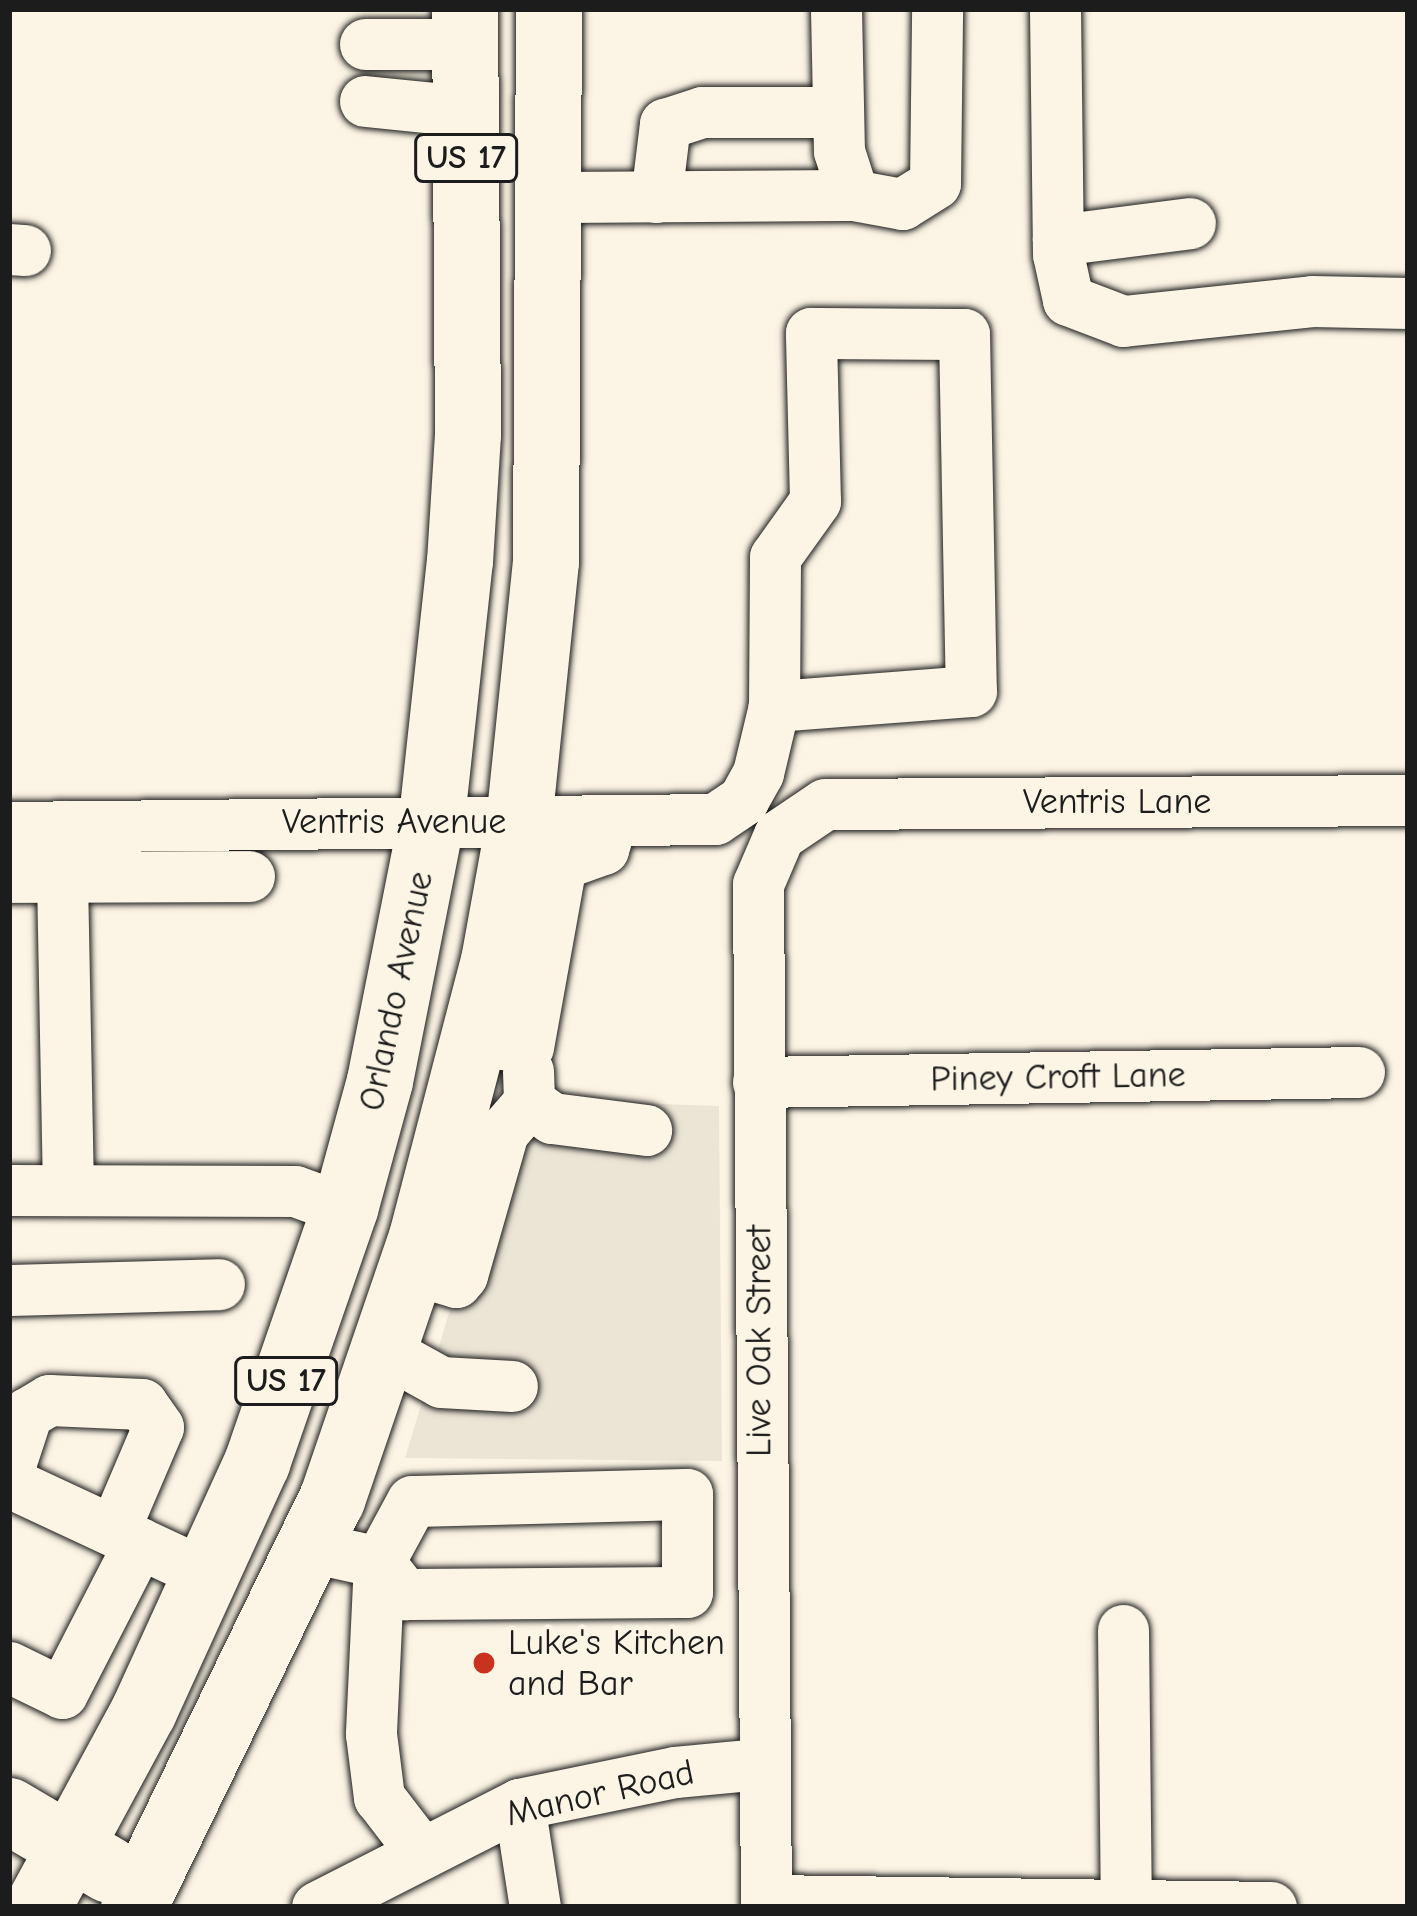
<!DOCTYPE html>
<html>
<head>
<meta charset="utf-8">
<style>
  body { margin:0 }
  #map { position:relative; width:1417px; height:1916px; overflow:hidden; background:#fcf5e5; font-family:"Comic Neue",sans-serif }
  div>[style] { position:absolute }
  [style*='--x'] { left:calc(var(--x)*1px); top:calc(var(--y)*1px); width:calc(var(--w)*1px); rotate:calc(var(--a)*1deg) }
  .built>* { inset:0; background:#ebe5d6 }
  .roads { filter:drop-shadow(0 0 3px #1c1c1c) drop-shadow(0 0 3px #1c1c1c) }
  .minor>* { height:51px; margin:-25.5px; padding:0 25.5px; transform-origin:25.5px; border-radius:25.5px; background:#fcf5e5 }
  .major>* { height:66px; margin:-33px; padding:0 33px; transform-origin:33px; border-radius:33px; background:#fcf5e5 }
  .dots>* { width:33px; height:33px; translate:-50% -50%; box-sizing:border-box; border:6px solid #fcf5e5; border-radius:50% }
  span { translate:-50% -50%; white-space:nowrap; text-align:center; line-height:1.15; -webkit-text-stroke:9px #fcf5e5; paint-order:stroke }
  .shield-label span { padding:3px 9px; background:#fcf5e5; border:3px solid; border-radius:9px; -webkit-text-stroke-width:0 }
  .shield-label { font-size:33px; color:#1c1c1c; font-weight:700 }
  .street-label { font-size:36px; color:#1c1c1c }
  .poi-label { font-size:36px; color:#1c1c1c }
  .left { translate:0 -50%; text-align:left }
  .frame { position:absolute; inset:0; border:12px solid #1c1c1c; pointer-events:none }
</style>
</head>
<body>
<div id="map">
  <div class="built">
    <div style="clip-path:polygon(514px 1099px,719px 1106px,722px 1461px,405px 1458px)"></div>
  </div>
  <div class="roads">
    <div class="minor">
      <div style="--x:836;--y:9;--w:142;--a:88.8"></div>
      <div style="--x:839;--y:151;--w:46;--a:72.3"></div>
      <div style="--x:853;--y:195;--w:50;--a:10.4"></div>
      <div style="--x:902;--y:204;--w:39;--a:-32"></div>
      <div style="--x:935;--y:183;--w:174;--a:-89.3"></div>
      <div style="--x:1055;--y:9;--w:245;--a:89.3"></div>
      <div style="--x:1058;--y:254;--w:47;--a:77.7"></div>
      <div style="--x:1068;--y:300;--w:59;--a:20.9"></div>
      <div style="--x:1123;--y:321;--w:190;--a:-6"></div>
      <div style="--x:1312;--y:301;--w:96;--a:1.2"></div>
      <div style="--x:365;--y:44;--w:100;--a:0"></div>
      <div style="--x:365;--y:101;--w:101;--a:5.7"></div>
      <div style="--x:552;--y:197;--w:301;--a:-0.4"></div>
      <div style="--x:656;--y:197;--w:74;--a:-83"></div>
      <div style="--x:665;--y:124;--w:39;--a:-18"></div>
      <div style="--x:702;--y:112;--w:136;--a:0"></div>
      <div style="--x:1058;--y:240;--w:133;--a:-7.3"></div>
      <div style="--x:9;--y:249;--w:16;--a:4"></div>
      <div style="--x:61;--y:826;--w:364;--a:88.9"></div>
      <div style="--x:9;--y:827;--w:706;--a:-0.65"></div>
      <div style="--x:715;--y:819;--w:34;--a:-34"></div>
      <div style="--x:743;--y:800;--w:31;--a:-61"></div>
      <div style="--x:758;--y:773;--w:69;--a:-76.6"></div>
      <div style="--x:774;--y:706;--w:149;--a:-89.6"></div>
      <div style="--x:775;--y:557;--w:69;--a:-54.5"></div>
      <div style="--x:815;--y:501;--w:168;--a:-91.4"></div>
      <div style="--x:811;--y:333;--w:153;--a:0.4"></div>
      <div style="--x:964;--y:334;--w:357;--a:88.9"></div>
      <div style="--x:971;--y:691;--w:198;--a:175.6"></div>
      <div style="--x:9;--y:877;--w:240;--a:-0.2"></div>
      <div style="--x:475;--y:1041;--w:53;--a:6.5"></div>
      <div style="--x:528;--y:1047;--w:186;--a:-79.8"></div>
      <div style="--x:561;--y:864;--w:45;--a:-19.7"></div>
      <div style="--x:603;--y:849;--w:28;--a:-73"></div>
      <div style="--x:528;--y:1071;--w:31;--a:88"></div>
      <div style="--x:529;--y:1102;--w:28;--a:35"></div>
      <div style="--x:552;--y:1118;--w:95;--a:7.3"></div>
      <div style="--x:758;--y:1082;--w:601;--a:-0.95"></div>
      <div style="--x:9;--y:1190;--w:286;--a:0.2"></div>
      <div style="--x:295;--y:1191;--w:53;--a:19.8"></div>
      <div style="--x:412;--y:1269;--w:46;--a:16.5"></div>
      <div style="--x:456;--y:1282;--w:9;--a:-49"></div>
      <div style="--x:462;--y:1275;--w:149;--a:-74"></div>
      <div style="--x:503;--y:1132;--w:40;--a:-49"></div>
      <div style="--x:9;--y:1290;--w:210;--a:-1.6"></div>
      <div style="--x:385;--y:1351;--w:64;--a:29"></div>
      <div style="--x:441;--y:1382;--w:71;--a:3.2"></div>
      <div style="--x:114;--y:1530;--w:112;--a:-66.9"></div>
      <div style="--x:158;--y:1427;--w:28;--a:-125"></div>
      <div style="--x:142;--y:1404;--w:93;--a:-177.5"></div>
      <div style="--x:49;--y:1400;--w:26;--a:149"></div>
      <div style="--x:27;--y:1413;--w:58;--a:108.1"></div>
      <div style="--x:9;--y:1468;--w:20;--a:66"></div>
      <div style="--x:17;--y:1486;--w:211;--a:25"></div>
      <div style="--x:311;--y:1547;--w:70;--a:12.4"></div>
      <div style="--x:379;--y:1562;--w:41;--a:52"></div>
      <div style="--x:404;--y:1594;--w:283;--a:-0.4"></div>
      <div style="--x:687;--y:1592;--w:98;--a:-90"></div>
      <div style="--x:687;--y:1494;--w:275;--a:178.5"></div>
      <div style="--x:412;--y:1501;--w:69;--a:118.4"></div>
      <div style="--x:379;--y:1562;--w:172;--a:92.7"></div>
      <div style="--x:371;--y:1734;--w:64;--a:82.8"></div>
      <div style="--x:379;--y:1797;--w:71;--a:52.5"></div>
      <div style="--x:1123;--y:1630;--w:275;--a:89.4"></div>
      <div style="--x:9;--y:1667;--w:59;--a:26.1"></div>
      <div style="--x:62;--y:1693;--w:169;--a:-62.8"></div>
      <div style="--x:519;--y:1804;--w:104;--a:81.2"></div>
      <div style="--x:766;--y:1900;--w:505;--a:0.79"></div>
      <div style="--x:317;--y:1907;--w:227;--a:-27"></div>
      <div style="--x:519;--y:1804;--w:159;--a:-11.6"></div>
      <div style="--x:675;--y:1772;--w:85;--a:-5.4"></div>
      <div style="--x:766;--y:1907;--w:1023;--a:-90.45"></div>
      <div style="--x:758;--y:884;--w:53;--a:-66.8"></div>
      <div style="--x:779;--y:835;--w:55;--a:-34"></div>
      <div style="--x:825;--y:804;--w:583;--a:-0.39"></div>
    </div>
    <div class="major">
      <div style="--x:9;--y:1811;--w:116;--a:30.5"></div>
      <div style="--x:38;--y:1907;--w:223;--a:-61.6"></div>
      <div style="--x:144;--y:1711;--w:273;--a:-65.5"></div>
      <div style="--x:257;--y:1463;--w:269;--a:-70.9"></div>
      <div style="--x:345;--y:1209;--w:133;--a:-74.7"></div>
      <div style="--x:380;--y:1081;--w:268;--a:-78.8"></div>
      <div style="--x:432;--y:818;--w:258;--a:-83.8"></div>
      <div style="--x:460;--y:562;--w:128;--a:-86.4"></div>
      <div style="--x:468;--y:434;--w:425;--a:-90.4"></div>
      <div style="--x:134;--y:1907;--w:453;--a:-64.1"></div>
      <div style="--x:332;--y:1500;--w:278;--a:-71.1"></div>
      <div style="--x:422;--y:1237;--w:285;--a:-75.4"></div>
      <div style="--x:494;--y:961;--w:140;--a:-79.7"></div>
      <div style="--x:519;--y:823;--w:263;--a:-84.1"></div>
      <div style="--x:546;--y:561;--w:552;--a:-89.69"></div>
    </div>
  </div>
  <div class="dots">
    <div style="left:484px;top:1663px;background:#c8321e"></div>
  </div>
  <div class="shield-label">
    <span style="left:466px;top:158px">US 17</span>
    <span style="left:286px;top:1381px">US 17</span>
  </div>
  <div class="street-label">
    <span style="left:1117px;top:802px">Ventris Lane</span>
    <span style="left:394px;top:822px">Ventris Avenue</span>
    <span style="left:396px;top:991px;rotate:-78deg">Orlando Avenue</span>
    <span style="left:1058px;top:1077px;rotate:-1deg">Piney Croft Lane</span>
    <span style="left:759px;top:1341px;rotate:-90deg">Live Oak Street</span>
    <span style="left:600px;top:1793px;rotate:-13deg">Manor Road</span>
  </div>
  <div class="poi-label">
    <span class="left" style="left:508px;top:1663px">Luke's Kitchen<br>and Bar</span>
  </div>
  <div class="frame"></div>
</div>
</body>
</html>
